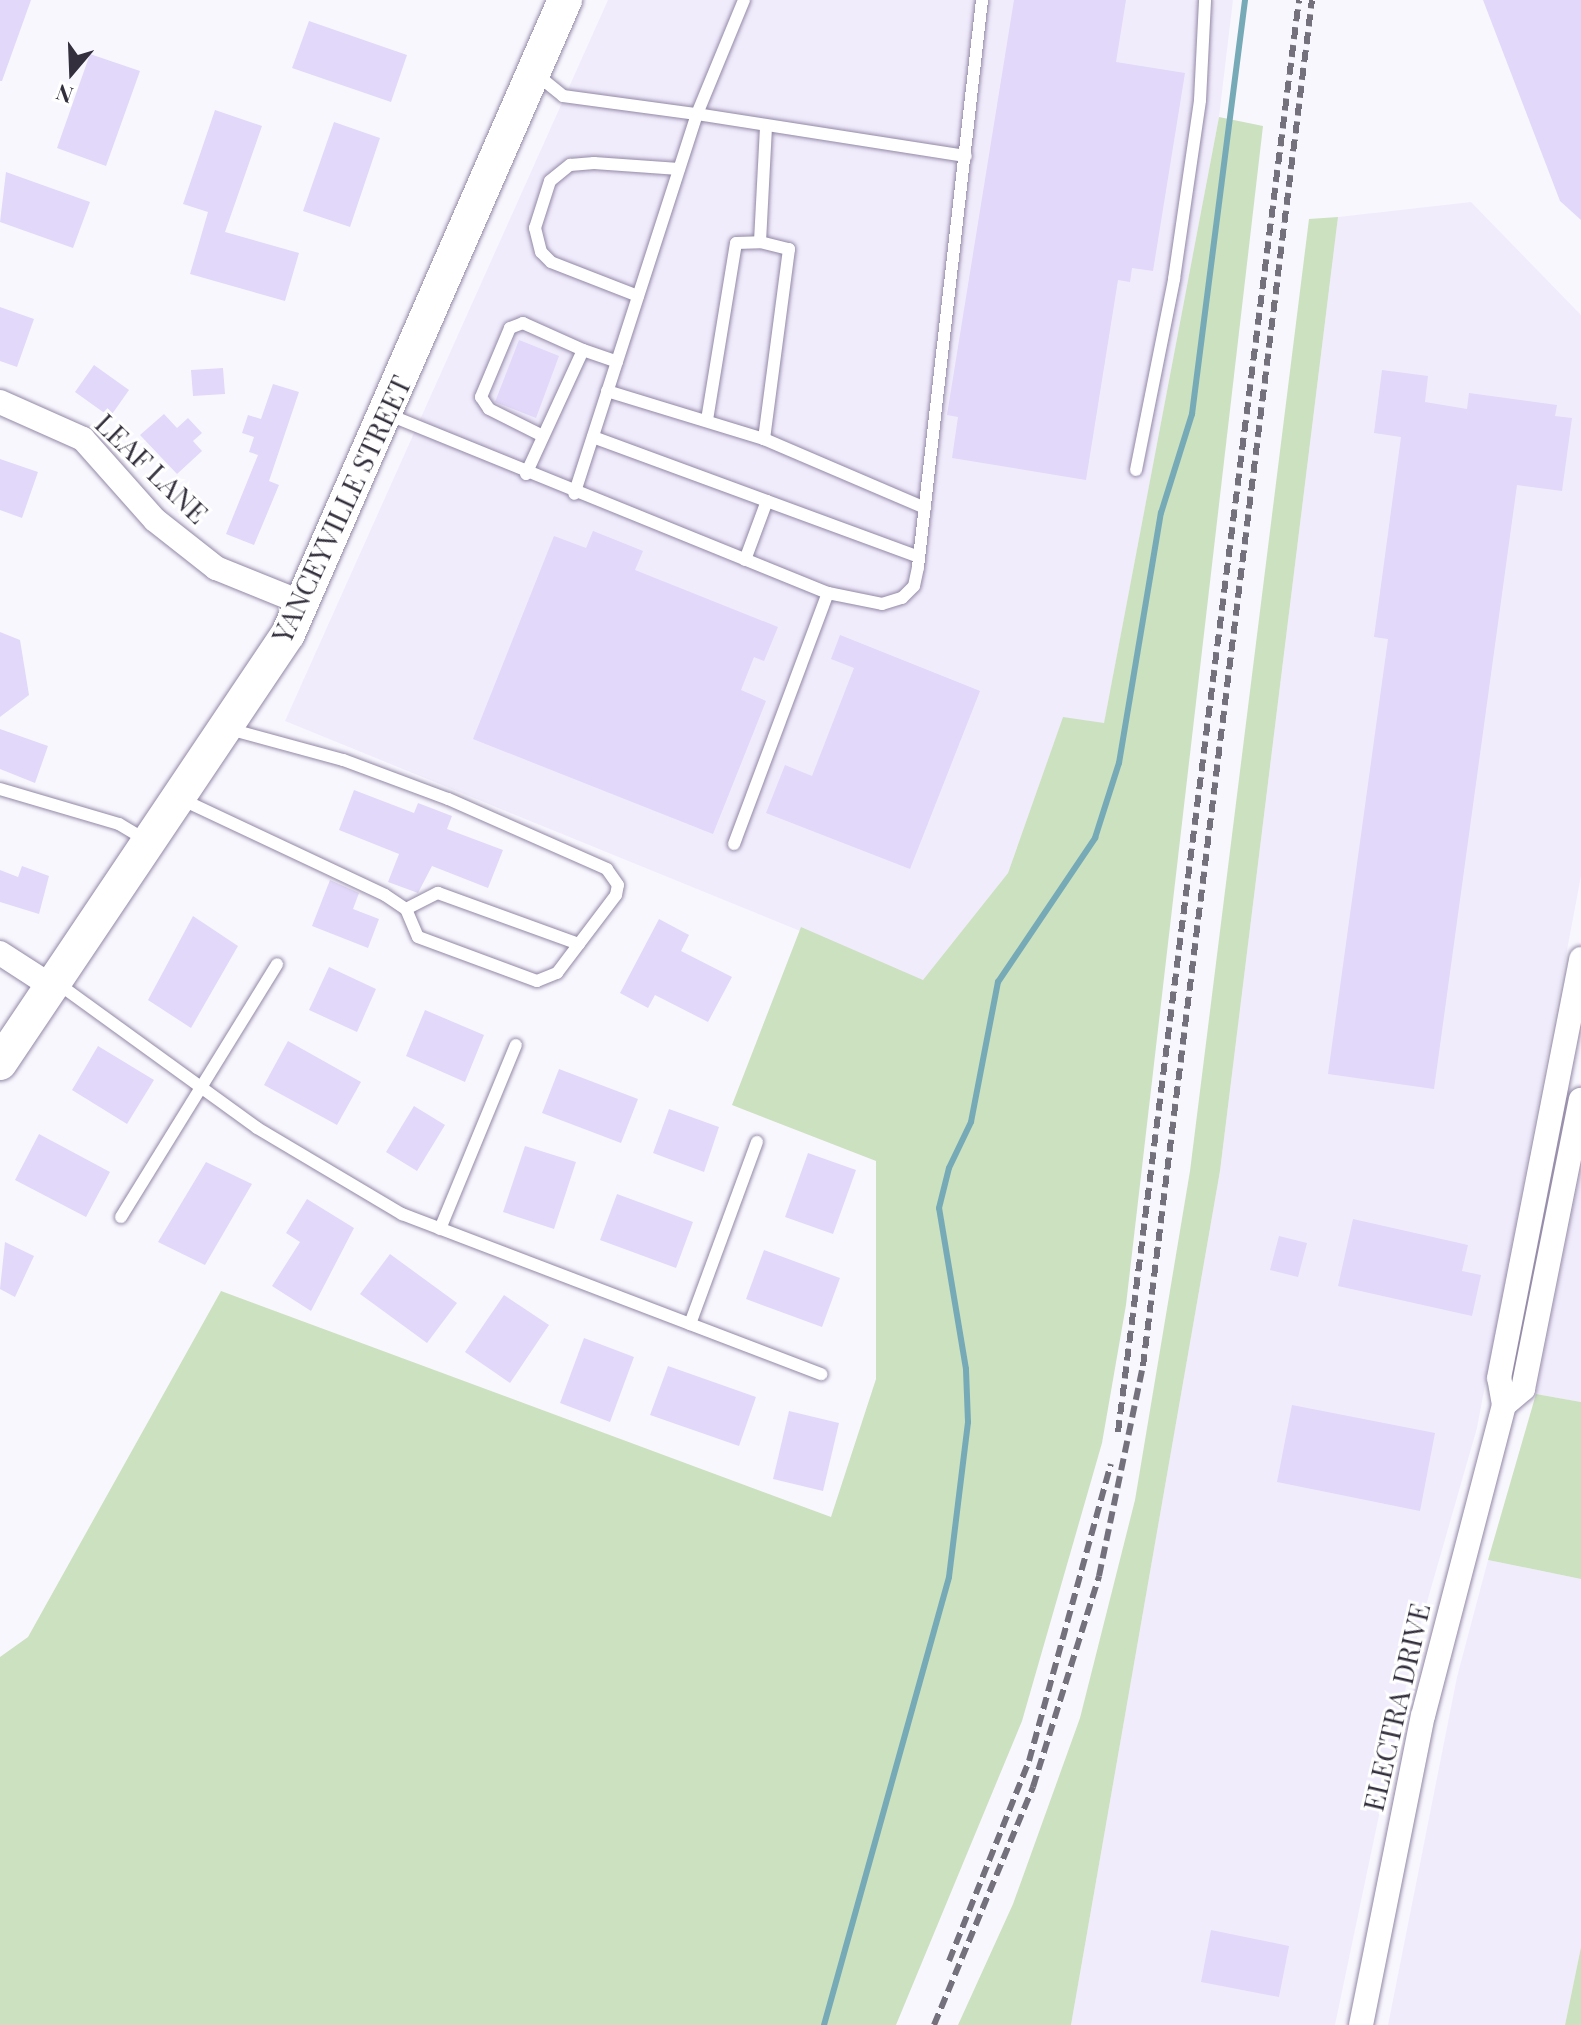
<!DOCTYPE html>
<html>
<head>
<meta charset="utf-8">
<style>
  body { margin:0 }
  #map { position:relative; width:1581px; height:2025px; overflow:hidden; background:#f9f7fe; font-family:"Playfair Display",serif }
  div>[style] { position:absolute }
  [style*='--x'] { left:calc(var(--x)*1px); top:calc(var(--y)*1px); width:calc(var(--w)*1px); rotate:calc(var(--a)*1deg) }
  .built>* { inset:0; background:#f1ecfc }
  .green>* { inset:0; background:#cce1c0 }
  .stream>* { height:6px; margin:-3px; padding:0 3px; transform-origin:3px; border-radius:3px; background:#77aab7 }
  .building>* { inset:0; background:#e2d8f9 }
  .roads { filter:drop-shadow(0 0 2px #9288a6) drop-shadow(0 0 2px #9288a6) }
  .service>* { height:12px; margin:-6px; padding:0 6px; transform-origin:6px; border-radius:6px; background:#fff }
  .minor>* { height:24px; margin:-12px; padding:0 12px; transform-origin:12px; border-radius:12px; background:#fff }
  .secondary>* { height:34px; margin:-17px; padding:0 17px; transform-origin:17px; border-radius:17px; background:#fff }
  .rail>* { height:6px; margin-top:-3px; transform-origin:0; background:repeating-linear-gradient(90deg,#74717c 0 12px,transparent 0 18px) }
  span { translate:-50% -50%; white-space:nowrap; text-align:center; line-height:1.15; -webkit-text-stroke:6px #fff; paint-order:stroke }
  .street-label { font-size:28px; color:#332f3c }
  .north { position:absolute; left:32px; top:32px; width:80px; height:80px; -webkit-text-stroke:6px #fff; paint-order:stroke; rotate:199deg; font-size:22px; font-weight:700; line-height:32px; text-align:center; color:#332f3c }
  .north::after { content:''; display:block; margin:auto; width:28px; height:36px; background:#332f3c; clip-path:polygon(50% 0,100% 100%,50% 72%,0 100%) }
</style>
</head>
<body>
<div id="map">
  <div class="built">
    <div style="clip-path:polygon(608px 0,1233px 0,1219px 117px,1104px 724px,1063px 718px,1008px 873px,923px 981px,285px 721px)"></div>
    <div style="clip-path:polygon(1471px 202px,1581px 315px,1581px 876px,1477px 1428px,1415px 1644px,1335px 2025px,1071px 2025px,1220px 1171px,1338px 217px)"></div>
    <div style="clip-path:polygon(1581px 1167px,1581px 1402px,1536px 1394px)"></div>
    <div style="clip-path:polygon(1488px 1560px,1581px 1579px,1581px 1947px,1565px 2025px,1388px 2025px,1457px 1677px)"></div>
  </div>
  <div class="green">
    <div style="clip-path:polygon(1219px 117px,1263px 126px,1126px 1305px,1102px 1443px,1022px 1721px,896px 2025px,0 2025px,0 1657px,28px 1637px,221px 1291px,831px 1517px,876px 1379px,876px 1161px,732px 1105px,801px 927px,923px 980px,1008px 873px,1063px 717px,1104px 723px)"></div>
    <div style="clip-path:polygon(1338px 217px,1220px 1171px,1071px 2025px,958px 2025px,1013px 1904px,1080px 1718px,1135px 1500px,1190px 1171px,1309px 219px)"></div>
    <div style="clip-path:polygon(1536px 1394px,1581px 1402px,1581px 1579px,1488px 1560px)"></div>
    <div style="clip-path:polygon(1581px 1947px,1581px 2025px,1565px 2025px)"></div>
  </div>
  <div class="stream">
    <div style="--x:824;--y:2025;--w:465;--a:-74.4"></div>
    <div style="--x:949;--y:1577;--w:156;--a:-83"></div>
    <div style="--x:968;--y:1422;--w:53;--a:-92.2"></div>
    <div style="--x:966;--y:1369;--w:163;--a:-99.5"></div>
    <div style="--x:939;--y:1208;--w:41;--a:-76"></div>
    <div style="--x:949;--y:1168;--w:51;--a:-64.4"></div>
    <div style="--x:971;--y:1122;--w:143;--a:-79.1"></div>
    <div style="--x:998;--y:982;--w:174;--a:-56"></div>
    <div style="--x:1095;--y:838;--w:79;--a:-72.3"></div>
    <div style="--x:1119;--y:763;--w:254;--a:-80.5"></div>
    <div style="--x:1161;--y:513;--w:104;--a:-72.6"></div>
    <div style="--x:1192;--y:414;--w:417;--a:-82.7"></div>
  </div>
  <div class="building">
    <div style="clip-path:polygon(0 0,31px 0,2px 81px,0 81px)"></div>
    <div style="clip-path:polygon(1014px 0,1126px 0,1116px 62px,1185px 73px,1153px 271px,1132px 268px,1130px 282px,1118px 280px,1086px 480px,952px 458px,958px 417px,947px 415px)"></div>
    <div style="clip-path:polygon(1483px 0,1581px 0,1581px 220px,1560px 201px)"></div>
    <div style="clip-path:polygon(309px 21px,407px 55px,391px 102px,292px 68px)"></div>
    <div style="clip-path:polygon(90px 54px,140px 71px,106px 166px,57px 148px)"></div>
    <div style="clip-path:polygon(215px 110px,262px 126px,225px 232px,299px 253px,285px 301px,190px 274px,208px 212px,183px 204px)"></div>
    <div style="clip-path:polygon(334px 122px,380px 138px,350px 227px,303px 211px)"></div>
    <div style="clip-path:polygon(6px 172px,90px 202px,73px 248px,0 222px)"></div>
    <div style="clip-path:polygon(0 307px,34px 319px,17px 367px,0 361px)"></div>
    <div style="clip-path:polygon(519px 340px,559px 356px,536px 418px,495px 402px)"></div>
    <div style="clip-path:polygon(94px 365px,129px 390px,110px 417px,75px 392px)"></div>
    <div style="clip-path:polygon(223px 368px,225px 394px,193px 396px,191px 370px)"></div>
    <div style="clip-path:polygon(1382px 370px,1428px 376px,1425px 402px,1467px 409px,1469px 393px,1557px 405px,1555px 416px,1572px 418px,1562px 491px,1517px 485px,1434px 1089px,1328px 1074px,1388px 639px,1374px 637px,1401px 437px,1374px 433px)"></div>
    <div style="clip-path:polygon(273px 384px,299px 392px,269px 481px,279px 485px,254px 545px,226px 534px,258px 455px,249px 452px,254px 437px,242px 433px,248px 415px,261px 419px)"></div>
    <div style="clip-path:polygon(164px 414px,177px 428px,188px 418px,202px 433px,193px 441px,202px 451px,177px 474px,140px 435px)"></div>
    <div style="clip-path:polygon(0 459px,38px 472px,22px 518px,0 510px)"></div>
    <div style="clip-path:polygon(593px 531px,643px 551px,635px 570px,778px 627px,764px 661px,754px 657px,741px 690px,766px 701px,713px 834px,473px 739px,554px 536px,586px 548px)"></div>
    <div style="clip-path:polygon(0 632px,20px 640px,29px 695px,0 717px)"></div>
    <div style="clip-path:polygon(840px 635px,980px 691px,910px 869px,766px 813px,785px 765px,812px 776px,854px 668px,831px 659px)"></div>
    <div style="clip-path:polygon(0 729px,48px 746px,35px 783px,0 769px)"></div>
    <div style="clip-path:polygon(354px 790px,414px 813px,418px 803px,452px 816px,447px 829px,503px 850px,488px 888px,432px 866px,418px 893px,388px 882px,399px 854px,339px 830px)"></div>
    <div style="clip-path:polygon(22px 866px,49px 876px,39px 914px,0 902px,0 870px,18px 877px)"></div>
    <div style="clip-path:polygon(330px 880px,359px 893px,353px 909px,379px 919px,368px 948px,312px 926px)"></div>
    <div style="clip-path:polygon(193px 916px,238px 946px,191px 1028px,148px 1000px)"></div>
    <div style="clip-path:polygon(659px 919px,689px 935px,681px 951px,732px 977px,708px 1022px,655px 995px,648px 1008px,620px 993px)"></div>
    <div style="clip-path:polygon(329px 967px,376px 989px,357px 1032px,309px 1010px)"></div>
    <div style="clip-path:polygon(425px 1010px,484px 1035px,465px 1082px,406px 1056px)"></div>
    <div style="clip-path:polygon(288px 1041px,361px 1082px,337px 1125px,264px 1085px)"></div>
    <div style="clip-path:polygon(98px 1046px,154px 1080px,127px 1124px,72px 1090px)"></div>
    <div style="clip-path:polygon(559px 1069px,638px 1099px,621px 1143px,542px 1113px)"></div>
    <div style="clip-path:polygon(414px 1106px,445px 1125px,417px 1171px,386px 1152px)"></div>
    <div style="clip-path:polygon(669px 1109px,719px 1127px,704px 1172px,653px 1153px)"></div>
    <div style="clip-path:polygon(39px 1134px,110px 1172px,86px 1217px,15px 1180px)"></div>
    <div style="clip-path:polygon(525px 1146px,576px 1162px,554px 1229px,503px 1212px)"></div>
    <div style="clip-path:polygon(808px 1153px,856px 1170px,833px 1234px,785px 1217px)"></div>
    <div style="clip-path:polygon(206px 1162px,252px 1184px,205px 1265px,158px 1242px)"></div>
    <div style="clip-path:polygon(617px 1194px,693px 1222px,676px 1268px,600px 1240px)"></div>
    <div style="clip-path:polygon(307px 1199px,354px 1228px,311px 1311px,272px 1286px,300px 1242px,286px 1233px)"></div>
    <div style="clip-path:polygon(1353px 1219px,1468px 1245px,1462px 1271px,1481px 1275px,1472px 1316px,1338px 1286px)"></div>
    <div style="clip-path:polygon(1279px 1236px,1307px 1243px,1298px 1277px,1270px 1270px)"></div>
    <div style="clip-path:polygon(5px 1242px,34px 1256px,15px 1297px,0 1289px)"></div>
    <div style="clip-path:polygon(764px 1250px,840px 1278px,822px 1327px,746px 1299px)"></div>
    <div style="clip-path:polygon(390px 1254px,457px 1303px,427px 1343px,360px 1294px)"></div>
    <div style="clip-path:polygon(504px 1295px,549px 1325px,510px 1383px,465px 1352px)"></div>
    <div style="clip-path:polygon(584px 1338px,634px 1357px,610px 1422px,560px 1403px)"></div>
    <div style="clip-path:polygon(668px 1366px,756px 1397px,739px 1446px,650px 1415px)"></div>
    <div style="clip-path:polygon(1292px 1405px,1435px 1433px,1420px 1511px,1277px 1482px)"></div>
    <div style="clip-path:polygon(789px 1411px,839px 1423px,823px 1491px,773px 1479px)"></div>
    <div style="clip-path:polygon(1211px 1930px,1289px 1946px,1279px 1997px,1201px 1982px)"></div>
  </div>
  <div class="roads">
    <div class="service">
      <div style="--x:744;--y:0;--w:123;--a:112.4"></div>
      <div style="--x:697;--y:114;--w:272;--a:8.9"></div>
      <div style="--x:536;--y:74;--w:35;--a:39"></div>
      <div style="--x:563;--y:96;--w:135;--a:7.7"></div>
      <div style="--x:697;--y:114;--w:399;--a:107.9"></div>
      <div style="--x:766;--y:127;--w:115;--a:93"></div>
      <div style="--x:760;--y:242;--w:30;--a:14"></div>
      <div style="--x:789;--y:249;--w:192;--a:97.5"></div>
      <div style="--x:764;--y:439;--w:175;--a:23.2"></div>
      <div style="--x:638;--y:296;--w:93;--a:-158.7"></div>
      <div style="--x:551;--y:262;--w:14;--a:-135"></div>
      <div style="--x:541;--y:252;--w:25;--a:-104"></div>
      <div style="--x:535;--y:228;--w:49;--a:-72.3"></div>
      <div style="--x:550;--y:181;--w:26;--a:-39"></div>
      <div style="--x:570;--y:165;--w:24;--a:-5"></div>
      <div style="--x:594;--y:163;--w:85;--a:4"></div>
      <div style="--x:583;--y:350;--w:36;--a:19"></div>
      <div style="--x:607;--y:391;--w:164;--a:17"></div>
      <div style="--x:387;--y:414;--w:476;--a:22.1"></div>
      <div style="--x:828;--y:593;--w:55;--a:11.5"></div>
      <div style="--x:882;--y:604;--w:21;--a:-17"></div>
      <div style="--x:902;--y:598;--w:17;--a:-45"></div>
      <div style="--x:914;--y:586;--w:19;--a:-78"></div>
      <div style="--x:918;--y:567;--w:571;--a:-83.56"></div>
      <div style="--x:707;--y:420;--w:179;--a:-80.7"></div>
      <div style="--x:736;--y:243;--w:24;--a:-2"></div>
      <div style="--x:593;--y:437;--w:347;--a:20.2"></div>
      <div style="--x:1136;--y:470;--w:195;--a:-78.7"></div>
      <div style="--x:1174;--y:279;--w:181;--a:-81.7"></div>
      <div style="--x:1200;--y:100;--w:100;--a:-87.1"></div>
      <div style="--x:526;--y:474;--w:136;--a:-65.3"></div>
      <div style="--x:583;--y:350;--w:66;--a:-155.8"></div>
      <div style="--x:523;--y:323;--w:14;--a:159"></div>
      <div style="--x:510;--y:328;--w:75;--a:112.8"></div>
      <div style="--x:481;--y:397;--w:14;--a:56"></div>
      <div style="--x:489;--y:409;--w:60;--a:26.6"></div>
      <div style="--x:745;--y:560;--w:63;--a:-69.6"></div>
      <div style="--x:0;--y:789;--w:124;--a:16.4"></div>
      <div style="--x:119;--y:824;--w:31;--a:31"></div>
      <div style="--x:181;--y:799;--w:225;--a:25.2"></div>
      <div style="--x:385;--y:895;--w:25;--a:34"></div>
      <div style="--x:406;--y:909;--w:30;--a:67"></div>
      <div style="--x:418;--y:937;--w:127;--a:20.3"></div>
      <div style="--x:537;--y:981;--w:22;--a:-22"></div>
      <div style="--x:557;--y:973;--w:98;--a:-52.9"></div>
      <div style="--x:616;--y:895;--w:10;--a:-79"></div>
      <div style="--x:618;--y:885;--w:19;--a:-125"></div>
      <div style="--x:607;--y:869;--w:174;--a:-156.2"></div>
      <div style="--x:448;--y:799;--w:112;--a:-159.6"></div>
      <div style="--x:343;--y:760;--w:118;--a:-164.8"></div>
      <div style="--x:734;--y:844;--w:268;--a:-69.5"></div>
      <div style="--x:406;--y:909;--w:36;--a:-27"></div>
      <div style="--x:438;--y:893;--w:150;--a:19.9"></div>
      <div style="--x:57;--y:983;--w:247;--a:35.9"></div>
      <div style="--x:257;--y:1128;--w:169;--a:30.7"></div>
      <div style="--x:402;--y:1214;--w:449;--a:20.9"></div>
      <div style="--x:121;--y:1217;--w:297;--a:-58.3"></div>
      <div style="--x:440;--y:1229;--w:199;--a:-67.6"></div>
      <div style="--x:690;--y:1324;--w:194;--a:-69.8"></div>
    </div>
    <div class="minor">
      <div style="--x:0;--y:402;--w:91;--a:24"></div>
      <div style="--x:83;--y:439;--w:108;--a:48.4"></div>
      <div style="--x:155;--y:520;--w:78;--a:38.2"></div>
      <div style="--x:216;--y:568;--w:93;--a:22.1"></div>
      <div style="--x:0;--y:953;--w:61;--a:32.9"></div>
      <div style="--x:1504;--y:1405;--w:25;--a:-40"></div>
      <div style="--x:1523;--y:1389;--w:295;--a:-78.7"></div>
      <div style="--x:1361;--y:2025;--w:315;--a:-78.7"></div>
      <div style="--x:1423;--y:1716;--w:321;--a:-75.4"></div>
      <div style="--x:1504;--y:1405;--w:27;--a:-100"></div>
      <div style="--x:1499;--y:1378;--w:427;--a:-78.9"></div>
    </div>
    <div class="secondary">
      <div style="--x:0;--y:1063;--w:517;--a:-56.13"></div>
      <div style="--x:288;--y:634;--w:692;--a:-66.4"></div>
    </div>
  </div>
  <div class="rail">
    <div style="--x:1118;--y:1432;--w:1443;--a:-82.8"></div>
    <div style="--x:949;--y:1961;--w:215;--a:-68.2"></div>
    <div style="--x:1029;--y:1761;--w:308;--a:-74.6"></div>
    <div style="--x:934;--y:2025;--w:258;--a:-67.4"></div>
    <div style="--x:1033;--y:1787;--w:221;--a:-72.6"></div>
    <div style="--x:1099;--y:1576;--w:215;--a:-78.2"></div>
    <div style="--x:1143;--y:1366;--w:1376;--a:-82.95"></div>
  </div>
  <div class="street-label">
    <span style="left:152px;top:468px;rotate:44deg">LEAF LANE</span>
    <span style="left:341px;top:509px;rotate:-65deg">YANCEYVILLE STREET</span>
    <span style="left:1396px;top:1707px;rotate:-77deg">ELECTRA DRIVE</span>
  </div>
  <div class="north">N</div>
</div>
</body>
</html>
